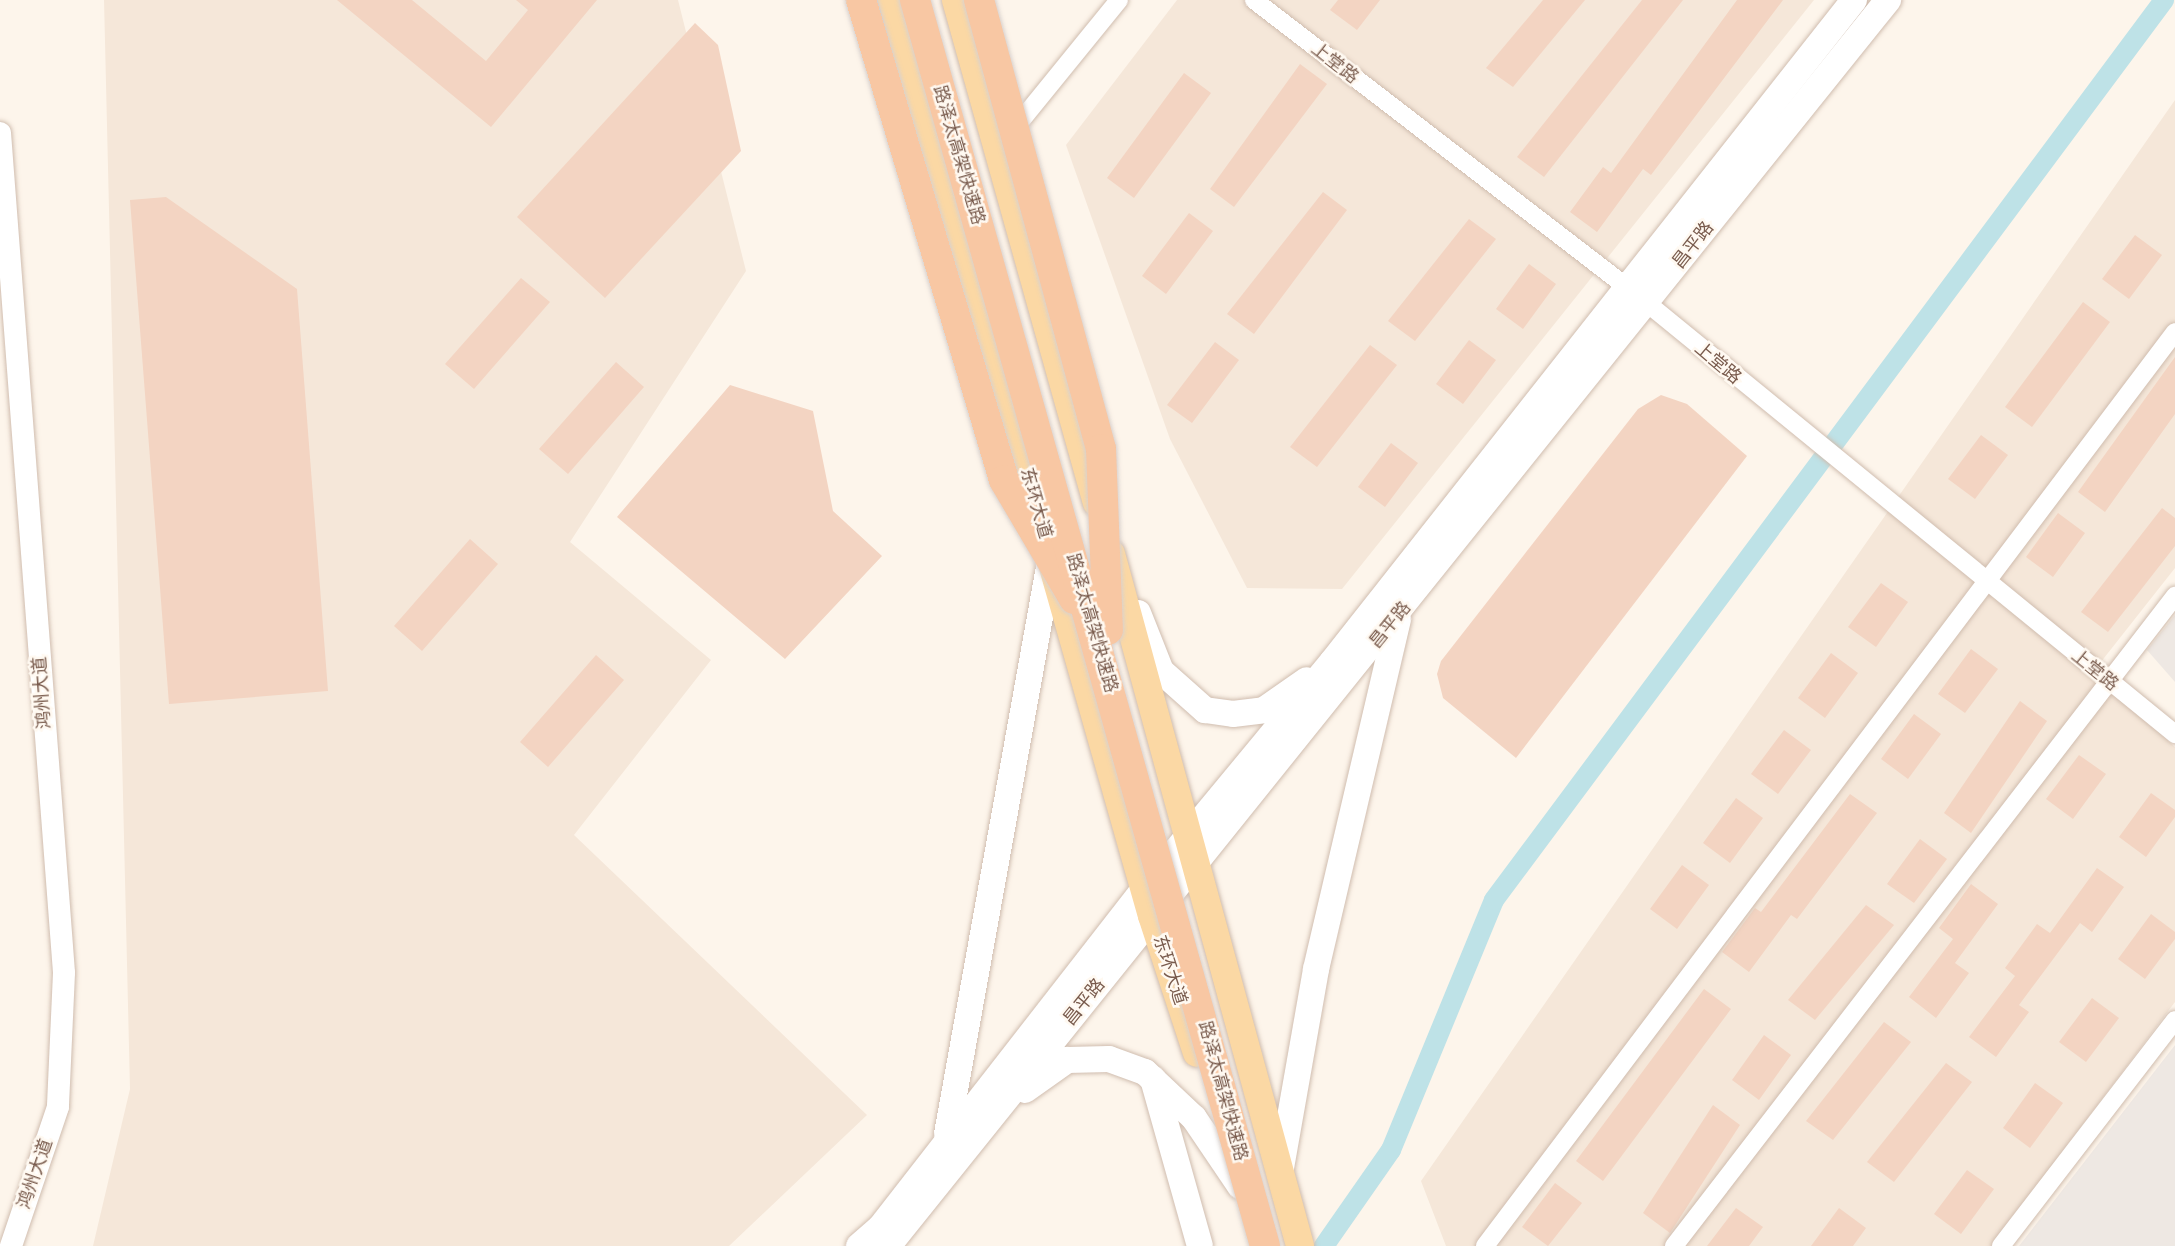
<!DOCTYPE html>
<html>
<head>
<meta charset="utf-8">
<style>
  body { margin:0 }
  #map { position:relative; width:2175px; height:1246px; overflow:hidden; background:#fdf5eb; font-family:Cabin,"Noto Sans SC",sans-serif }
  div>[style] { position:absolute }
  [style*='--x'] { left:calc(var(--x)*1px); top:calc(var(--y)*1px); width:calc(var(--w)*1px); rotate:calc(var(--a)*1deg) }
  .residential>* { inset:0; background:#f5e7d9 }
  .industrial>* { inset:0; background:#eee8e3 }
  .canal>* { height:20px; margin:-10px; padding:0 10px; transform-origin:10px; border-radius:10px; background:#bee2e7 }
  .building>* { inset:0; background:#f3d4c2 }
  .roads { filter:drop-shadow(0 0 2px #d0bdaf) drop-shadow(0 0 2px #d0bdaf) }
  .minor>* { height:18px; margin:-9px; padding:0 9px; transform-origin:9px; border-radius:9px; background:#fff }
  .tertiary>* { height:22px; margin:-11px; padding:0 11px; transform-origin:11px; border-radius:11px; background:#fff }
  .secondary>* { height:26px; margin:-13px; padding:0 13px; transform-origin:13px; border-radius:13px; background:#fff }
  .primary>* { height:28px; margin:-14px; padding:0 14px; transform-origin:14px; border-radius:14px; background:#fbd8a4 }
  .bridges { filter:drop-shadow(0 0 2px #d9d1cd) drop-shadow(0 0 2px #d9d1cd) }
  .trunk-bridge>* { height:30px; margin:-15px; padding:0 15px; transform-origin:15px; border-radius:15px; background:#f8c7a3 }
  span { translate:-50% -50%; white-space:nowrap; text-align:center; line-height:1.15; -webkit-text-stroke:5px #fff9f1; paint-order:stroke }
  .street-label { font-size:18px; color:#795b4d }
</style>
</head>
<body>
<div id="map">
  <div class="residential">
    <div style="clip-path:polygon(104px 0,678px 0,746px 271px,570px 542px,711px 660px,574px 835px,867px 1115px,729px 1246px,93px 1246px,130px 1089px)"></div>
    <div style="clip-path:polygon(1177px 0,1814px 0,1342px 589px,1247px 588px,1170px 439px,1066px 145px)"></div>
    <div style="clip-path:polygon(2175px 100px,2175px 568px,2093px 672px,2175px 747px,2175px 1002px,1991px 1246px,1446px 1246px,1421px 1181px)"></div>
  </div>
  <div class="industrial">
    <div style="clip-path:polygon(2175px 615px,2175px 682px,2147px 650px)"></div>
    <div style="clip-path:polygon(2175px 1045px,2175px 1246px,2019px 1246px)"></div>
  </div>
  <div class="canal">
    <div style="--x:1324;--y:1246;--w:117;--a:-55.1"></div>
    <div style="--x:1391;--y:1150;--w:270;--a:-67.6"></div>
    <div style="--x:1494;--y:900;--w:1122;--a:-53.33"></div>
  </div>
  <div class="building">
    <div style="clip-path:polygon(337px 0,412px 0,486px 61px,528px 10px,516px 0,597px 0,491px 127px)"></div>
    <div style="clip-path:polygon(1338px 0,1380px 0,1357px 30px,1330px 10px)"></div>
    <div style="clip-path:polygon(1543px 0,1585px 0,1513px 87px,1486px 68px)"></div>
    <div style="clip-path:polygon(1642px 0,1683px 0,1544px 177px,1517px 157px)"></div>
    <div style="clip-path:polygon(1737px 0,1783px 0,1651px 175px,1643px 169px,1597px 232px,1570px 212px,1603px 167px,1611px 173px)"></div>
    <div style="clip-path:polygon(695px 23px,718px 45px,741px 151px,605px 298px,517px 217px)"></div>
    <div style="clip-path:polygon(1300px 64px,1327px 84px,1234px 207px,1210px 189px)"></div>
    <div style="clip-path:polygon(1184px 73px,1211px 93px,1134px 198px,1107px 178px)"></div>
    <div style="clip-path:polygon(1323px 192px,1347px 210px,1254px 334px,1227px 314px)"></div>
    <div style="clip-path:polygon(166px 197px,297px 289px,328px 691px,169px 704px,130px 200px)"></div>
    <div style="clip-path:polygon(1189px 213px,1213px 231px,1166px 294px,1142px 276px)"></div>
    <div style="clip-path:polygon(1469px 219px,1496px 239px,1415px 341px,1388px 321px)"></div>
    <div style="clip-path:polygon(2135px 235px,2162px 255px,2129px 299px,2102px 279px)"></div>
    <div style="clip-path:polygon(1529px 264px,1556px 284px,1523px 329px,1496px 309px)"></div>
    <div style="clip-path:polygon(521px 278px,550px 302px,474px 389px,445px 364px)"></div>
    <div style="clip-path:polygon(2083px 302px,2110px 322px,2032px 427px,2005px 407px)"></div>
    <div style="clip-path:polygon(1469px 340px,1496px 360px,1463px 404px,1436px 384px)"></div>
    <div style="clip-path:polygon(1215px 342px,1239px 360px,1192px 423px,1167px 405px)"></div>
    <div style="clip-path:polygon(1370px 345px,1397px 365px,1317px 467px,1290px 447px)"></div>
    <div style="clip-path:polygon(2175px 357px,2175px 414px,2105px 512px,2078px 492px)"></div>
    <div style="clip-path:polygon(616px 362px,644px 387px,568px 474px,539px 449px)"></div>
    <div style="clip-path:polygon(730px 385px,813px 411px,833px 511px,882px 556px,785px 659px,617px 517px)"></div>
    <div style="clip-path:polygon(1661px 395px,1687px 404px,1747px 456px,1516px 758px,1443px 698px,1437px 674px,1441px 661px,1638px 409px)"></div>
    <div style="clip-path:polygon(1981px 435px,2008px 455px,1975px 499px,1948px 479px)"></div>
    <div style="clip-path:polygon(1391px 443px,1418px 463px,1385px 507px,1358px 487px)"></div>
    <div style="clip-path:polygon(2162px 508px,2175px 518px,2175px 546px,2108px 632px,2081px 612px)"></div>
    <div style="clip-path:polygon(2058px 513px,2085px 533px,2053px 577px,2026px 557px)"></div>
    <div style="clip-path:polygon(470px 539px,498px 564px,422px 651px,394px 626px)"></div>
    <div style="clip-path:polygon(1881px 583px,1908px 602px,1876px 647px,1848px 627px)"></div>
    <div style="clip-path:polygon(1971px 649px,1998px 669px,1965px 713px,1938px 694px)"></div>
    <div style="clip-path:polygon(1831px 653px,1858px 673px,1825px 718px,1798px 698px)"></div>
    <div style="clip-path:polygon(596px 655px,624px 680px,548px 767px,520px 742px)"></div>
    <div style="clip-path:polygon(2020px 701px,2047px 721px,1971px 833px,1944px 813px)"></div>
    <div style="clip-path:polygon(1914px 714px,1941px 734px,1908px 779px,1881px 759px)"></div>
    <div style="clip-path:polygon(1784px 730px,1811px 750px,1778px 794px,1751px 774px)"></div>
    <div style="clip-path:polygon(2079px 755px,2106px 774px,2073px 819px,2046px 799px)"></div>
    <div style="clip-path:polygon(2151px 793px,2175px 810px,2175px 817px,2146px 857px,2119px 837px)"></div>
    <div style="clip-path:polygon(1850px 794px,1877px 813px,1797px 919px,1791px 915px,1749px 972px,1722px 952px,1755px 908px,1761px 912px)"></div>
    <div style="clip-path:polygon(1736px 798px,1763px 818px,1730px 863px,1703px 843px)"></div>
    <div style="clip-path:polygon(1920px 839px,1947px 859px,1914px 903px,1887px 884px)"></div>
    <div style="clip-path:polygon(1682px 865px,1709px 885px,1677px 929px,1650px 909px)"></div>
    <div style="clip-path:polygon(2097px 868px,2124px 887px,2092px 932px,2080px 923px,2019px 1005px,2029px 1012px,1996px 1057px,1969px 1037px,2015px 976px,2005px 968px,2037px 924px,2050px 933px)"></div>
    <div style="clip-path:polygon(1971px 884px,1998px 904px,1955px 963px,1969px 973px,1936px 1018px,1909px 997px,1953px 939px,1939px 928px)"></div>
    <div style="clip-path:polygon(1866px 905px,1894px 925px,1815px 1020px,1788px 1000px)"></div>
    <div style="clip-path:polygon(2151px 914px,2175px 932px,2175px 939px,2145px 979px,2118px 959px)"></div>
    <div style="clip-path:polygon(1704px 989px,1731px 1009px,1603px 1181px,1576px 1161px)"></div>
    <div style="clip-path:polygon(2092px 998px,2119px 1018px,2086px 1062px,2059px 1042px)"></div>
    <div style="clip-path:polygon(1884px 1022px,1911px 1042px,1833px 1140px,1806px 1121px)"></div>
    <div style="clip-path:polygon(1764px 1035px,1791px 1055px,1759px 1100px,1732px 1080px)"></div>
    <div style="clip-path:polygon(1946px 1063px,1972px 1082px,1894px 1182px,1867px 1162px)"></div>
    <div style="clip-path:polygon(2035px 1083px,2063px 1103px,2030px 1148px,2003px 1128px)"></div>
    <div style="clip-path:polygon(1713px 1105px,1740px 1125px,1670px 1233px,1643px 1213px)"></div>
    <div style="clip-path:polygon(1967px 1170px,1994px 1189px,1961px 1234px,1934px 1214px)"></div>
    <div style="clip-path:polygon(1555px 1183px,1582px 1203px,1548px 1246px,1522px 1227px)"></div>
    <div style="clip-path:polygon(1736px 1208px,1763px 1227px,1749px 1246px,1707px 1246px)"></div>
    <div style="clip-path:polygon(1839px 1208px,1866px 1228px,1853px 1246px,1811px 1246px)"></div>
  </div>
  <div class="roads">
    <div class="minor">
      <div style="--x:1254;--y:0;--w:496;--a:37.6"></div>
      <div style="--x:1647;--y:303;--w:682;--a:39.22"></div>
      <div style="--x:1010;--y:134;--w:173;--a:-50.9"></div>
      <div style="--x:1485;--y:1246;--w:1145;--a:-52.95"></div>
      <div style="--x:1674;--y:1246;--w:821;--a:-52.38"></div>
      <div style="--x:2001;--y:1246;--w:285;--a:-52.4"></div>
    </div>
    <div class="tertiary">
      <div style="--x:0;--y:133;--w:842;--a:85.64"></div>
      <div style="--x:64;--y:973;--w:134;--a:92.6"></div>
      <div style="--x:58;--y:1107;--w:147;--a:108.7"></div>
    </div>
    <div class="secondary">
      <div style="--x:1138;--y:613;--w:62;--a:68.4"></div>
      <div style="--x:1161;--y:671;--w:59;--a:41.6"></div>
      <div style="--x:1205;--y:710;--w:28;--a:8"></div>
      <div style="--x:1233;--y:714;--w:31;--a:-7"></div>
      <div style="--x:1264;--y:710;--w:52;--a:-34.9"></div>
      <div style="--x:1153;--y:1079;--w:173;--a:74.3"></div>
      <div style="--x:1025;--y:1090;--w:52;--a:-35.5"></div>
      <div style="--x:1067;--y:1060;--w:42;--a:-1.4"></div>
      <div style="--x:1109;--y:1059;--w:38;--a:20"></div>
      <div style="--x:1145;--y:1072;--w:67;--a:43.2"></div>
      <div style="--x:1194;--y:1118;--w:82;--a:55.9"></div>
      <div style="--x:947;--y:1134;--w:587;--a:-79.8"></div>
      <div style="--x:1281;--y:1168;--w:202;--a:-80"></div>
      <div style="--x:1316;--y:969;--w:359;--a:-76.8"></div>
      <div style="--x:859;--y:1246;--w:28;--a:-41"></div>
      <div style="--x:880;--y:1228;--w:431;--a:-52.1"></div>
      <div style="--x:1145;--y:888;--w:293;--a:-50.4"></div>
      <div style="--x:1332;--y:662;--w:843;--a:-51.74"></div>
      <div style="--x:888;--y:1246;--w:1598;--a:-51.25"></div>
    </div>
    <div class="primary">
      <div style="--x:892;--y:0;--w:952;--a:74.15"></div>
      <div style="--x:1152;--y:916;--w:144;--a:71.8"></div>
      <div style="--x:956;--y:0;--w:522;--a:74.34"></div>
      <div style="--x:1111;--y:554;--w:717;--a:74.72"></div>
    </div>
  </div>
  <div class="bridges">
    <div class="trunk-bridge">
      <div style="--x:861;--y:0;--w:501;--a:73.41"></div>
      <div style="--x:1004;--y:480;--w:138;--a:59.5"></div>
      <div style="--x:915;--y:0;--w:1294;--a:74.31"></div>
      <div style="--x:979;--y:0;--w:465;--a:74.8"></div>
      <div style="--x:1101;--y:449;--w:181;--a:87.8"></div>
    </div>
  </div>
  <div class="street-label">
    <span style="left:1335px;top:63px;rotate:38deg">上堂路</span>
    <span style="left:959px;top:155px;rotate:74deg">路泽太高架快速路</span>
    <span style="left:1693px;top:245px;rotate:-52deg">昌平路</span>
    <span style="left:1718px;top:363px;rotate:40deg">上堂路</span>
    <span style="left:1036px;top:503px;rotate:74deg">东环大道</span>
    <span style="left:1092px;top:623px;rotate:74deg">路泽太高架快速路</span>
    <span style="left:1390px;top:625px;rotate:-51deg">昌平路</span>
    <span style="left:2095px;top:670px;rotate:39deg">上堂路</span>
    <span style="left:42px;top:693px;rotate:-94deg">鸿州大道</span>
    <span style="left:1170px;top:970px;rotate:72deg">东环大道</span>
    <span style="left:1084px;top:1002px;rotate:-51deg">昌平路</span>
    <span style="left:1223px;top:1091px;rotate:75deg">路泽太高架快速路</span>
    <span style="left:35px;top:1174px;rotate:-71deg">鸿州大道</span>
  </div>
</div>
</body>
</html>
